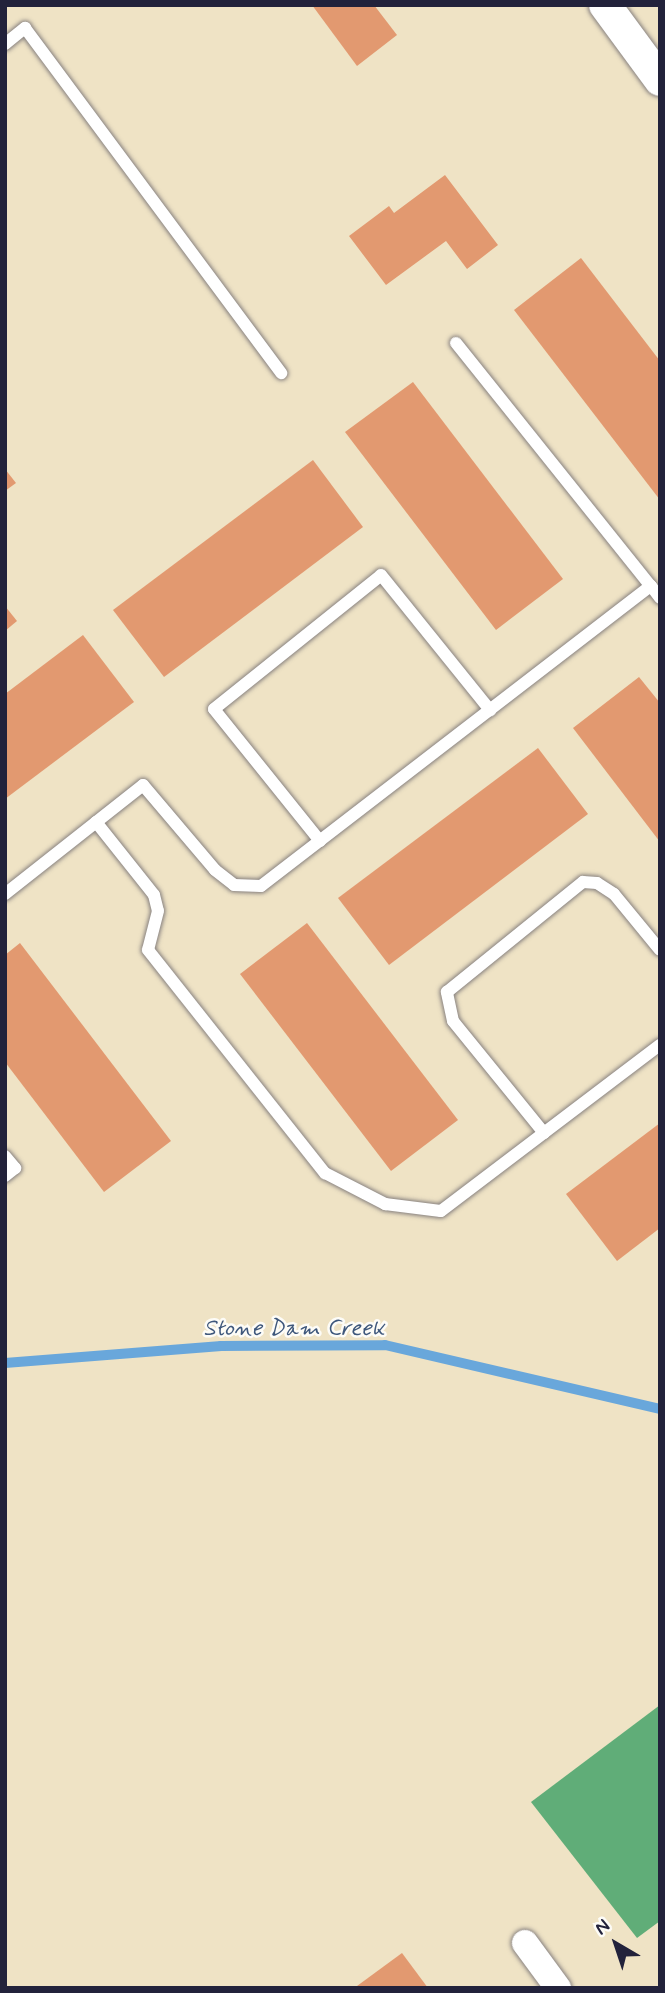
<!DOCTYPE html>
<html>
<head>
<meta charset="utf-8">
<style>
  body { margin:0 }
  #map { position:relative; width:665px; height:1993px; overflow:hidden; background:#efe3c5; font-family:Mynerve,sans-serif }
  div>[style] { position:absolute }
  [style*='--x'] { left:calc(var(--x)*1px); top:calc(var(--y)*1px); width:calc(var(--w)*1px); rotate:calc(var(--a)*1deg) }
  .forest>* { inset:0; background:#60ad78 }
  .stream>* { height:10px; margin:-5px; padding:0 5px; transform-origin:5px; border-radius:5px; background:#69a7db }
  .building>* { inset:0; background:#e29970 }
  .roads { filter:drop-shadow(0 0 2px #888280) drop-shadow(0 0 2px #888280) }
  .service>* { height:12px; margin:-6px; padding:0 6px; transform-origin:6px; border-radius:6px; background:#fff }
  .minor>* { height:26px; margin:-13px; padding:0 13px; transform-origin:13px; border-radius:13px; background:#fff }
  .tertiary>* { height:32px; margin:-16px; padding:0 16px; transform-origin:16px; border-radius:16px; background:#fff }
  span { translate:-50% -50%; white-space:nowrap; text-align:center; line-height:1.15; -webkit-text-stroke:5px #fdfcf7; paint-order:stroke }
  .water-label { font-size:23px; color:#3e577b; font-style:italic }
  .frame { position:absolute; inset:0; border:7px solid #22223b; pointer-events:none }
  .north { position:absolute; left:581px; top:1909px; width:70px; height:70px; -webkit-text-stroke:5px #fdfcf7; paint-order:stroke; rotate:321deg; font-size:19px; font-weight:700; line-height:28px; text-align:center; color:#22223b }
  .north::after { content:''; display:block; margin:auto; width:24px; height:32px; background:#22223b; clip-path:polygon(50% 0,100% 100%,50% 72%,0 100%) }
</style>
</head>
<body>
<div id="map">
  <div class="forest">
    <div style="clip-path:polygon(660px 1705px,660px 1921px,637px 1938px,531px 1802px)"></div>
  </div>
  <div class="stream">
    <div style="--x:5;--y:1363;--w:217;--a:-4.5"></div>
    <div style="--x:221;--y:1346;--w:164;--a:-0.3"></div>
    <div style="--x:385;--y:1345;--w:282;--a:13.1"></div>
  </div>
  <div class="building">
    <div style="clip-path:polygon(312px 5px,374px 5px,397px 35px,357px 66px)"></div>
    <div style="clip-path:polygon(445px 175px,498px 245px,467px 269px,446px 241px,386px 285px,349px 236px,389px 206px,394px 213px)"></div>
    <div style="clip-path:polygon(581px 258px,660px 361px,660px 500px,514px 310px)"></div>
    <div style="clip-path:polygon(413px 382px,563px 579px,496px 630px,345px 432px)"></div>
    <div style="clip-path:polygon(313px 460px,363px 527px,164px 677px,113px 610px)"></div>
    <div style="clip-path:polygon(5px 469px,16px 483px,5px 491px)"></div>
    <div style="clip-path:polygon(5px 606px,17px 621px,5px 631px)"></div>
    <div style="clip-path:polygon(83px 635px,134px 702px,5px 799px,5px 694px)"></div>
    <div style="clip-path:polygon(639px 677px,660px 703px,660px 842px,573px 728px)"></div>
    <div style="clip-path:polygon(538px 748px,588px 814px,389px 965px,338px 898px)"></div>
    <div style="clip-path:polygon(307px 923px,458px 1120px,391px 1171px,240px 974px)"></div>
    <div style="clip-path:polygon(20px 943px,171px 1141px,104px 1192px,5px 1062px,5px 955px)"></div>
    <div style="clip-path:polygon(660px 1123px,660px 1228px,617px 1261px,566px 1194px)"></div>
    <div style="clip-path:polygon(402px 1953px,428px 1988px,358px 1988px,357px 1986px)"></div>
  </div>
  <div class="roads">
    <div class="service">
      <div style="--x:5;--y:44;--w:26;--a:-39"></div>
      <div style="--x:25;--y:28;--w:430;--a:53.4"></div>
      <div style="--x:456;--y:343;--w:312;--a:51.3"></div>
      <div style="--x:96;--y:822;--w:93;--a:51.5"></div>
      <div style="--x:154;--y:895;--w:16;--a:76"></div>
      <div style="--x:158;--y:911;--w:40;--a:104.4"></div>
      <div style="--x:148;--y:950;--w:285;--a:51.6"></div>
      <div style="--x:325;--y:1173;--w:68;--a:27.3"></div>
      <div style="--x:385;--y:1204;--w:56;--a:7.1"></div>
      <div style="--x:441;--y:1211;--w:275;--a:-37.2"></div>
      <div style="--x:320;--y:841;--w:169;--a:-128.8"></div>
      <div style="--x:214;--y:709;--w:214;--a:-38.7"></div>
      <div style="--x:381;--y:575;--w:174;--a:51.1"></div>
      <div style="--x:5;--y:894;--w:176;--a:-38.3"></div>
      <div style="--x:143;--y:785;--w:111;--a:49.7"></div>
      <div style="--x:215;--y:870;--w:24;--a:38"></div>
      <div style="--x:234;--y:885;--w:27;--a:2"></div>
      <div style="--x:261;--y:886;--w:492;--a:-37.6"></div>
      <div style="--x:651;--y:586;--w:15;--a:53"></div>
      <div style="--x:544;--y:1133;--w:144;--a:-129.1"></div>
      <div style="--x:453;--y:1021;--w:30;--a:-102"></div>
      <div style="--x:447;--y:992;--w:175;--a:-39"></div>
      <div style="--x:583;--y:882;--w:14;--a:4"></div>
      <div style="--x:597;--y:883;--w:20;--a:33"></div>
      <div style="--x:614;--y:894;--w:72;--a:50.6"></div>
      <div style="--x:5;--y:1156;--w:16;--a:50"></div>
      <div style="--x:15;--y:1168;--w:13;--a:141"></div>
    </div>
    <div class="minor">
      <div style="--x:525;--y:1943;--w:56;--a:53.7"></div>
    </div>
    <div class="tertiary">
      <div style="--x:605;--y:5;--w:93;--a:53.7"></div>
    </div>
  </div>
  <div class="water-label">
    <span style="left:294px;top:1329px">Stone Dam Creek</span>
  </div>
  <div class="frame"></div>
  <div class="north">N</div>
</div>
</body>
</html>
